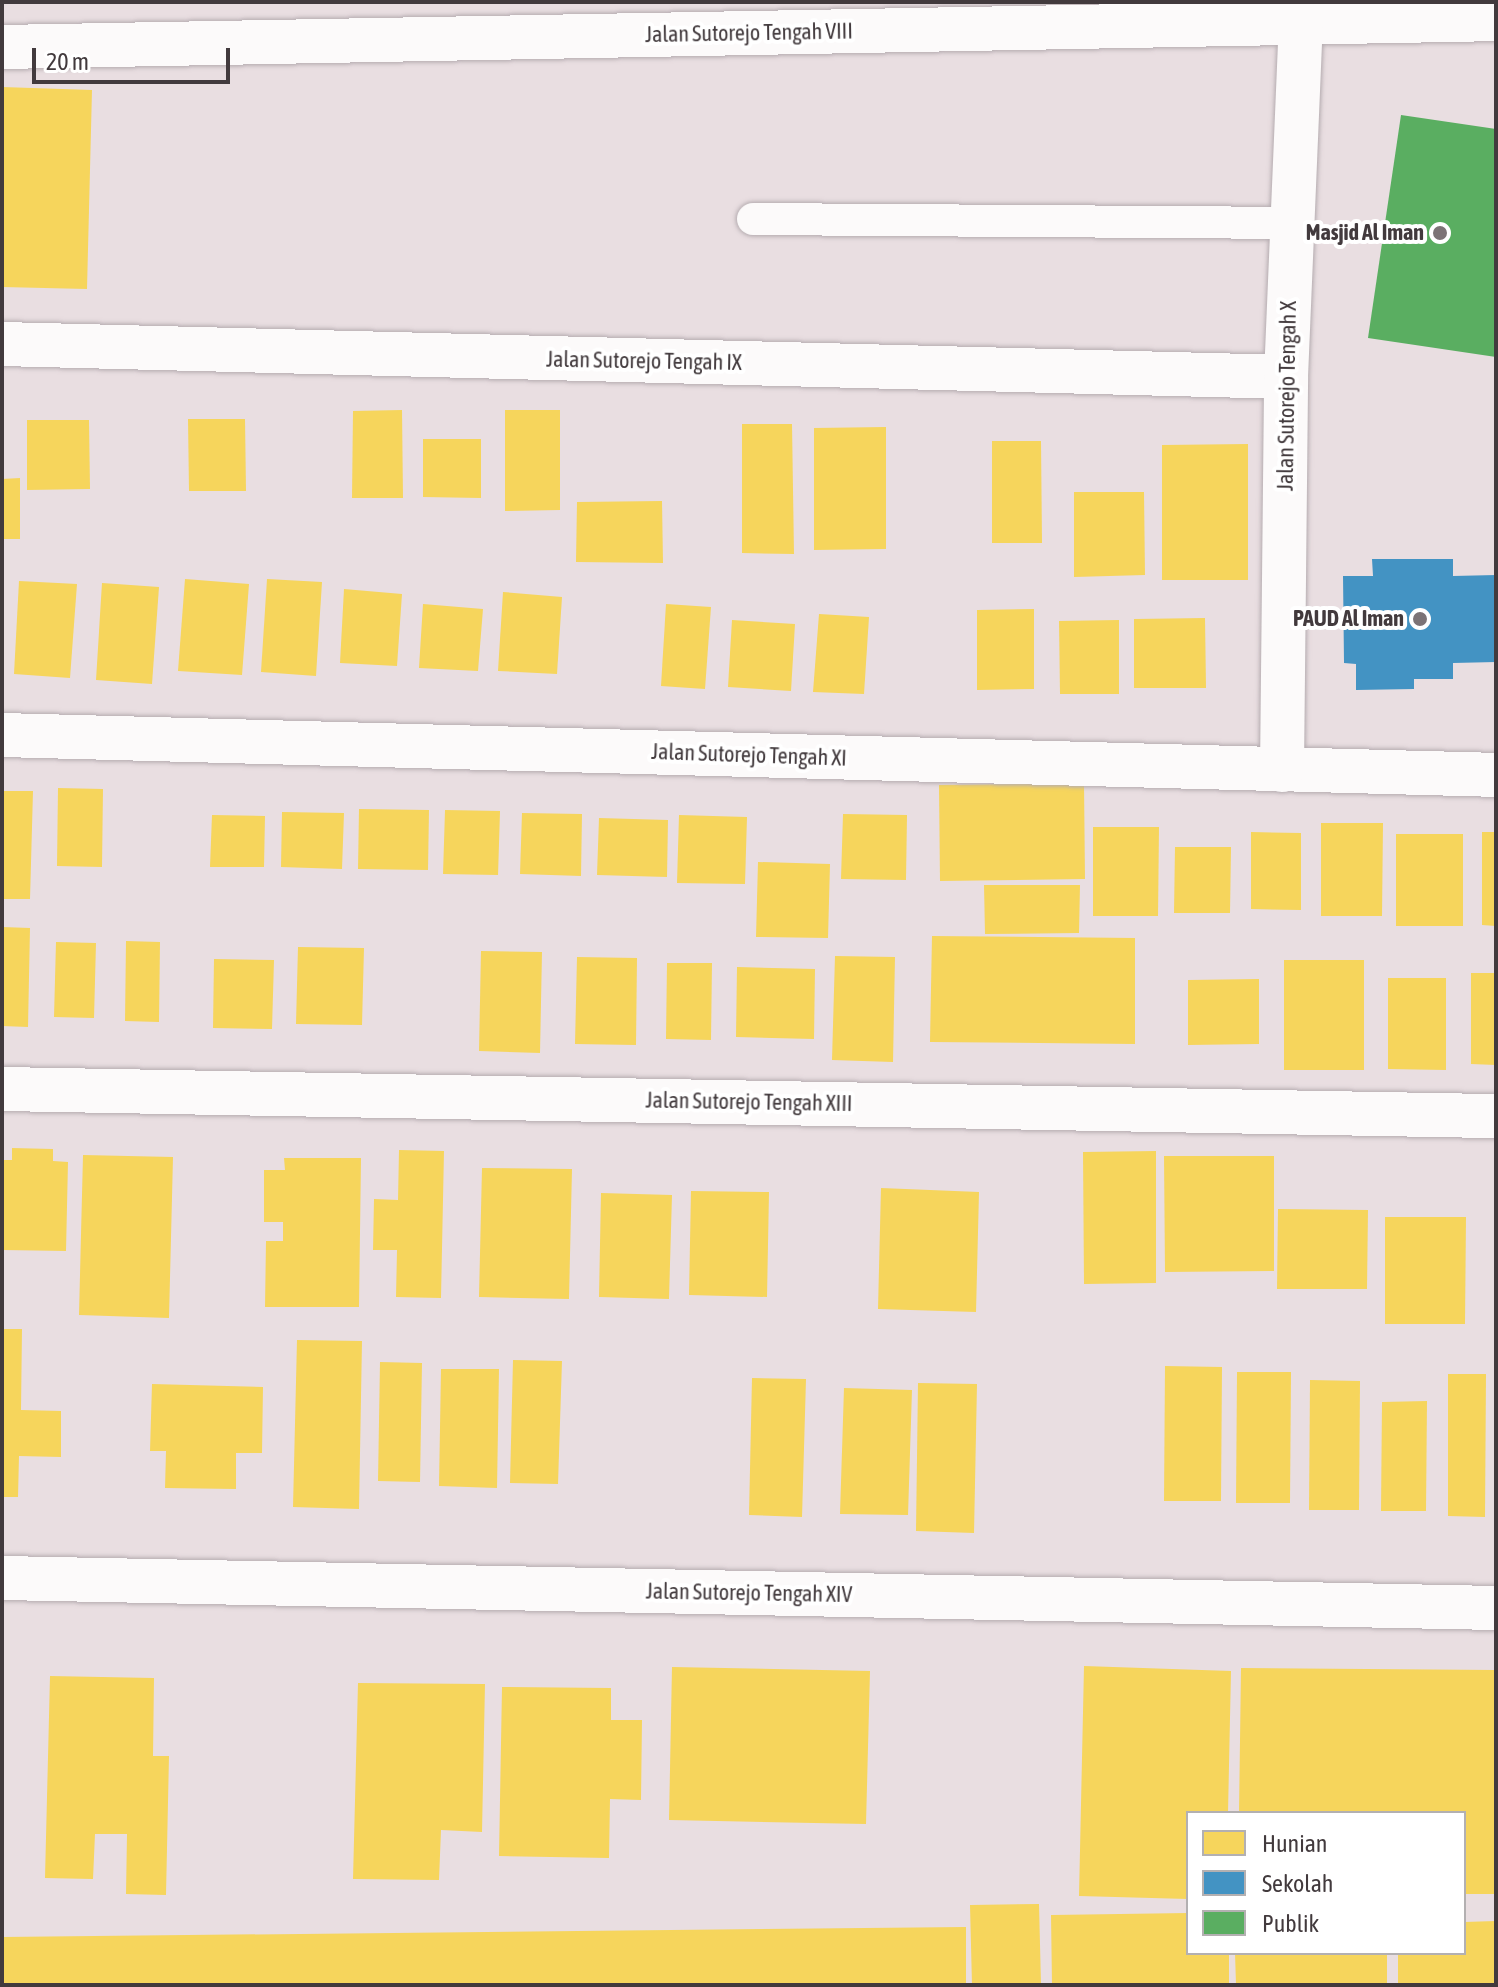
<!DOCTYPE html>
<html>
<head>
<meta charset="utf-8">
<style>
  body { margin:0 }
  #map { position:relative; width:1498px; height:1987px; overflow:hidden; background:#e9dee1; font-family:"Asap Condensed",sans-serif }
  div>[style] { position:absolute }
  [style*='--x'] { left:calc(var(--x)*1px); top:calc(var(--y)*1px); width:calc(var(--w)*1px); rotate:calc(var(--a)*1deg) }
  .homes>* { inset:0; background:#f6d55c }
  .schools>* { inset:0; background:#4393c3 }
  .public>* { inset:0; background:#5aae61 }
  .roads { filter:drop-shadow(0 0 2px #b5acb0) drop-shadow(0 0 2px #b5acb0) }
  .lane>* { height:32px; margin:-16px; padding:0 16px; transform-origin:16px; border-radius:16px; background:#fcfafa }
  .street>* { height:44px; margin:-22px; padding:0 22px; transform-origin:22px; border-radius:22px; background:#fcfafa }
  .dots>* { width:22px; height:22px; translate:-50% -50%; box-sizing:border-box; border:4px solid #fff; border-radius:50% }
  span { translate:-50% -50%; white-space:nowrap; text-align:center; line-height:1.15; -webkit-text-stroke:8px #fff; paint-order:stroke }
  .street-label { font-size:22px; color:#423a3d }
  .poi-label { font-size:22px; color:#423a3d; font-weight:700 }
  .right { translate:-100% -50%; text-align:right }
  .frame { position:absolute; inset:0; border:4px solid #423a3d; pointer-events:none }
  .legend { position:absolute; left:1186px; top:1811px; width:280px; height:144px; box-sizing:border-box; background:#fff; border:2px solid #b3b0b1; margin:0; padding:10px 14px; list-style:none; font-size:24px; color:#423a3d }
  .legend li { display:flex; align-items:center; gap:16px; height:40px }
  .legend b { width:40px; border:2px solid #b3b0b1 }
  .scale { position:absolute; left:32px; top:48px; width:198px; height:36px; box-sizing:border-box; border:4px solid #423a3d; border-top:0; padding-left:10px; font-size:24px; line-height:28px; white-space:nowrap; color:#423a3d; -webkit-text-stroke:6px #fff; paint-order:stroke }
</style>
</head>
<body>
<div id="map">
  <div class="homes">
    <div style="clip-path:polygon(2px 87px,92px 90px,87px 289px,2px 287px)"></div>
    <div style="clip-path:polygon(402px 410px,403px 498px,352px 498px,353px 411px)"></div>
    <div style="clip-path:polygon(505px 410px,560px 410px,560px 510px,505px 511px)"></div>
    <div style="clip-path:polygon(188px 419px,245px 419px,246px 491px,189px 491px)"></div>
    <div style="clip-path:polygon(27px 420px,89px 420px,90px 489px,27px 490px)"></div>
    <div style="clip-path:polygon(742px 424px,792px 424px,794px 554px,742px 553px)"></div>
    <div style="clip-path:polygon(886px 427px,886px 549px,814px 550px,814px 428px)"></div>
    <div style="clip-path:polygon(423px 439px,481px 439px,481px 498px,423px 497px)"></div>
    <div style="clip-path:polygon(992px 441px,1041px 441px,1042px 543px,992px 543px)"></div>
    <div style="clip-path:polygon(1248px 444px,1248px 580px,1162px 580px,1162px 445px)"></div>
    <div style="clip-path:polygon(20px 478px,20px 539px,2px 539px,2px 479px)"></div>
    <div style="clip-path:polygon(1074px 492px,1144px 492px,1145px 575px,1074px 577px)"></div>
    <div style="clip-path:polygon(662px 501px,663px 563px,576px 562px,577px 502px)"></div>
    <div style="clip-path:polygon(185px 579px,249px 584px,242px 675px,178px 671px)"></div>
    <div style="clip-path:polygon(267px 579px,322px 582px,316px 676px,261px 672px)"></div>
    <div style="clip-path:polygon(19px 581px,77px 584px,70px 678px,14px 674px)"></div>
    <div style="clip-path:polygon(102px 583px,159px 587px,152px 684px,96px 680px)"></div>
    <div style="clip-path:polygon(344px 589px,402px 594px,397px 666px,340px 663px)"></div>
    <div style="clip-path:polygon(503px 592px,562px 597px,557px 674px,498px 671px)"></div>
    <div style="clip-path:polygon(423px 604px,483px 609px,478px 671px,419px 668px)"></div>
    <div style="clip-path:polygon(666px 604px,711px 607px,705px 689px,661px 686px)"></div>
    <div style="clip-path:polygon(1034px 609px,1034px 689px,977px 690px,977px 610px)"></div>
    <div style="clip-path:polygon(819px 614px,869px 617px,864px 694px,813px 692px)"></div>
    <div style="clip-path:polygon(1205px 618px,1206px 688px,1134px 688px,1134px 619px)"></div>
    <div style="clip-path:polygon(732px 620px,795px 624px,791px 691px,728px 687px)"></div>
    <div style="clip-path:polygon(1119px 620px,1119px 694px,1060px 694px,1059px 621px)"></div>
    <div style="clip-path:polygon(1084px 783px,1085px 879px,940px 881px,939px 785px)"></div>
    <div style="clip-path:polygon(58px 788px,103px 789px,102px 867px,57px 866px)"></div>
    <div style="clip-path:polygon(2px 791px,33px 791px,30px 899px,2px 899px)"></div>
    <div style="clip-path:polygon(359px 809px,429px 810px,428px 870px,358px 869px)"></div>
    <div style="clip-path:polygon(445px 810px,500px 811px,498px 875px,443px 874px)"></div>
    <div style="clip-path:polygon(282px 812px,344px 813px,342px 869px,281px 867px)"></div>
    <div style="clip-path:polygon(522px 813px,582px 814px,581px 876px,520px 874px)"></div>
    <div style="clip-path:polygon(843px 814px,907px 815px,906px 880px,841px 879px)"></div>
    <div style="clip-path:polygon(212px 815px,265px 816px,264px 867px,210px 867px)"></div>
    <div style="clip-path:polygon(679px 815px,747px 817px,745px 884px,677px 883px)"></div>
    <div style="clip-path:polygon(599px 818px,668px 820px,667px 877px,597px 875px)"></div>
    <div style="clip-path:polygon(1321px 823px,1383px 823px,1382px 916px,1321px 916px)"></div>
    <div style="clip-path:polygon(1093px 827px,1159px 827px,1158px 916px,1093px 916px)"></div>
    <div style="clip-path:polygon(1251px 832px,1301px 833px,1301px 910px,1251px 909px)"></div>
    <div style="clip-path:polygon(1482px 832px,1496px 832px,1496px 926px,1482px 925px)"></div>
    <div style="clip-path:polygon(1396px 834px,1463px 834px,1463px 926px,1396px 926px)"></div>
    <div style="clip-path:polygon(1175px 847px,1231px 847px,1230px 913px,1174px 913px)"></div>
    <div style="clip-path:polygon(758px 862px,830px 864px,828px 938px,756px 937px)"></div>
    <div style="clip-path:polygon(984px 885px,1080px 885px,1079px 933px,985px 934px)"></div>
    <div style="clip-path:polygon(2px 927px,30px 928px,28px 1027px,2px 1026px)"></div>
    <div style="clip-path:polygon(932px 936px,1135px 938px,1135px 1044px,930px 1042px)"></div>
    <div style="clip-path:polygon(126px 941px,160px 942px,159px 1022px,125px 1021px)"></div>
    <div style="clip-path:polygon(56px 942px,96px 943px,94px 1018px,54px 1017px)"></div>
    <div style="clip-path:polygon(298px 947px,364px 948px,362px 1025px,296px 1024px)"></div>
    <div style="clip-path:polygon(481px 951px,542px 952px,540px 1053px,479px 1051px)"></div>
    <div style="clip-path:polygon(835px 956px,895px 957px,893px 1062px,832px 1060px)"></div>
    <div style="clip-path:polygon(577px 957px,637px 958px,636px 1045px,575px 1044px)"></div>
    <div style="clip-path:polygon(214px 959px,274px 960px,272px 1029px,213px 1028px)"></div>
    <div style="clip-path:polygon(1284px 960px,1364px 960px,1364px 1070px,1284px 1070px)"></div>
    <div style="clip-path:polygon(667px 963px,712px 963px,711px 1040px,666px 1039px)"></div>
    <div style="clip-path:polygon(737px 967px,815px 969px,814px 1039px,736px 1037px)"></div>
    <div style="clip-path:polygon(1471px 973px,1496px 973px,1496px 1065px,1471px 1064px)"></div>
    <div style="clip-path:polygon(1388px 978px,1446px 978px,1446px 1070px,1388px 1069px)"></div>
    <div style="clip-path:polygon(1259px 979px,1259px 1044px,1188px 1045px,1188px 980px)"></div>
    <div style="clip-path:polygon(12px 1148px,53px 1149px,53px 1161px,68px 1162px,66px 1251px,2px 1250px,2px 1160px,12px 1160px)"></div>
    <div style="clip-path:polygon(399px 1150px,444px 1151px,441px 1298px,396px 1297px,397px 1250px,373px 1250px,374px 1199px,398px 1200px)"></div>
    <div style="clip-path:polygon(1156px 1151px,1156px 1283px,1084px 1284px,1083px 1152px)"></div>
    <div style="clip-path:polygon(83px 1155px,173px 1157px,169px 1318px,79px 1315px)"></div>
    <div style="clip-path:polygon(1164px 1156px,1274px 1156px,1274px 1271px,1165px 1272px)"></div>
    <div style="clip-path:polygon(284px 1158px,361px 1158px,359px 1307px,265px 1307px,266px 1241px,283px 1241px,283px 1222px,264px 1222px,264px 1170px,285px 1170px)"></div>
    <div style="clip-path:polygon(482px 1168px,572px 1169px,569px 1299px,479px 1297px)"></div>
    <div style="clip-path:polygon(881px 1188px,979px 1192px,976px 1312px,878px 1309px)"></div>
    <div style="clip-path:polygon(691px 1191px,769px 1192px,767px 1297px,689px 1295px)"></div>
    <div style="clip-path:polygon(601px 1193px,672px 1195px,669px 1299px,599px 1297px)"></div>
    <div style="clip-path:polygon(1278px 1209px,1368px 1210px,1367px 1289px,1277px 1289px)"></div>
    <div style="clip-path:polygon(1385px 1217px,1466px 1217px,1465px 1324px,1385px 1324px)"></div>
    <div style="clip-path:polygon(2px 1329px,22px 1329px,21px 1410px,61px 1411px,61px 1457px,19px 1456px,18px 1497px,2px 1497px)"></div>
    <div style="clip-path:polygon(297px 1340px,362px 1341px,359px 1509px,293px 1507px)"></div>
    <div style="clip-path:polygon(513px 1360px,562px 1361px,558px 1484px,510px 1483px)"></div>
    <div style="clip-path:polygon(380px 1362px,422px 1363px,420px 1482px,378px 1481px)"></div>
    <div style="clip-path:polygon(1165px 1366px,1222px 1367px,1221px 1501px,1164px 1501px)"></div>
    <div style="clip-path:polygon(441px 1369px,499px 1369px,497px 1488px,439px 1486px)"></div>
    <div style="clip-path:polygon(1237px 1372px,1291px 1372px,1290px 1503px,1236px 1503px)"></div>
    <div style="clip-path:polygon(1448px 1374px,1486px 1374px,1485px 1517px,1448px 1516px)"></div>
    <div style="clip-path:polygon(752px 1378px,806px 1379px,802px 1517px,749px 1515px)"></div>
    <div style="clip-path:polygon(1310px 1380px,1360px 1381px,1359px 1510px,1309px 1510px)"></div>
    <div style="clip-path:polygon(918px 1383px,977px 1384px,974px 1533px,916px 1531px)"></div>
    <div style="clip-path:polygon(152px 1384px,263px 1387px,262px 1453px,236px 1453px,236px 1489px,165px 1488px,166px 1451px,150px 1451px)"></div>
    <div style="clip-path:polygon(844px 1388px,912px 1390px,908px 1515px,840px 1514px)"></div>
    <div style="clip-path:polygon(1427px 1401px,1426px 1511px,1381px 1511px,1382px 1402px)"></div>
    <div style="clip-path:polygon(1084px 1666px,1231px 1671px,1228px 1813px,1188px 1813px,1188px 1899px,1079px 1896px)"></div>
    <div style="clip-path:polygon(672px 1667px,870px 1671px,866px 1824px,669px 1820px)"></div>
    <div style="clip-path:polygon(1241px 1668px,1496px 1670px,1496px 1894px,1464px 1894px,1464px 1813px,1239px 1813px)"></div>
    <div style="clip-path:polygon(50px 1676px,154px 1678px,153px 1756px,169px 1756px,166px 1895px,126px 1894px,127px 1834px,95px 1834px,93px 1879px,45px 1878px)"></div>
    <div style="clip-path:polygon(358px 1683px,485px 1684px,482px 1832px,441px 1830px,439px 1880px,353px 1879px)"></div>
    <div style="clip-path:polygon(502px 1687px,611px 1688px,611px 1720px,642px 1720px,641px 1800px,610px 1799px,609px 1858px,499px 1856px)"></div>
    <div style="clip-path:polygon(1039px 1904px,1041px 1985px,972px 1985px,970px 1905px)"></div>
    <div style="clip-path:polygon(1188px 1913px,1188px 1953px,1229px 1953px,1229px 1985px,1052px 1985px,1051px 1915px)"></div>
    <div style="clip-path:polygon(1496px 1921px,1496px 1985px,1398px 1985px,1398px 1953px,1464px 1953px,1464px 1922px)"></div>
    <div style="clip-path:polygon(966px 1927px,966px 1985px,2px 1985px,2px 1937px)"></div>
    <div style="clip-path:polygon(1235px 1953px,1387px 1953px,1387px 1985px,1236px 1985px)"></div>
  </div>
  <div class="schools">
    <div style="clip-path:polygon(1372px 559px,1453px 559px,1453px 576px,1496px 575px,1496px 662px,1453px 663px,1453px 679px,1414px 679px,1414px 689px,1356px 690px,1356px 664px,1344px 663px,1343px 576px,1373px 576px)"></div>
  </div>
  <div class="public">
    <div style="clip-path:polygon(1401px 115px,1496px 129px,1496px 357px,1368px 338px)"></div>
  </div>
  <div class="roads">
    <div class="lane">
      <div style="--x:753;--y:219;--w:540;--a:0.42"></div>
    </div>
    <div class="street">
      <div style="--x:2;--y:47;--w:1494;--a:-1.07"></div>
      <div style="--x:2;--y:344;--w:1284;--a:1.47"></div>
      <div style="--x:2;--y:735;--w:1495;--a:1.53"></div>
      <div style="--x:1282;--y:770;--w:393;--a:-89.4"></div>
      <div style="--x:1286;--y:377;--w:355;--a:-87.6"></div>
      <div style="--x:2;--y:1089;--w:1494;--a:1.04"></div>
      <div style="--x:2;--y:1578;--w:1494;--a:1.15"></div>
    </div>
  </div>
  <div class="dots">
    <div style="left:1440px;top:233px;background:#7c7376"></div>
    <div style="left:1420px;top:619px;background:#7c7376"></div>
  </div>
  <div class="street-label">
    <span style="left:749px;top:33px;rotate:-1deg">Jalan Sutorejo Tengah VIII</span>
    <span style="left:644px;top:361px;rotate:1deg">Jalan Sutorejo Tengah IX</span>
    <span style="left:1287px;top:396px;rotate:-89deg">Jalan Sutorejo Tengah X</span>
    <span style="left:749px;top:755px;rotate:2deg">Jalan Sutorejo Tengah XI</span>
    <span style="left:749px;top:1102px;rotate:1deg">Jalan Sutorejo Tengah XIII</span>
    <span style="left:749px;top:1593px;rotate:1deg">Jalan Sutorejo Tengah XIV</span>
  </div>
  <div class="poi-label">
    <span class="right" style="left:1424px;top:233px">Masjid Al Iman</span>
    <span class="right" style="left:1404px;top:619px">PAUD Al Iman</span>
  </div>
  <div class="frame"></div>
  <ul class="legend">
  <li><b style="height:22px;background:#f6d55c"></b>Hunian</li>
  <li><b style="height:22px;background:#4393c3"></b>Sekolah</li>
  <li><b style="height:22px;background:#5aae61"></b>Publik</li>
  </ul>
  <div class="scale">20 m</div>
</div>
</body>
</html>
